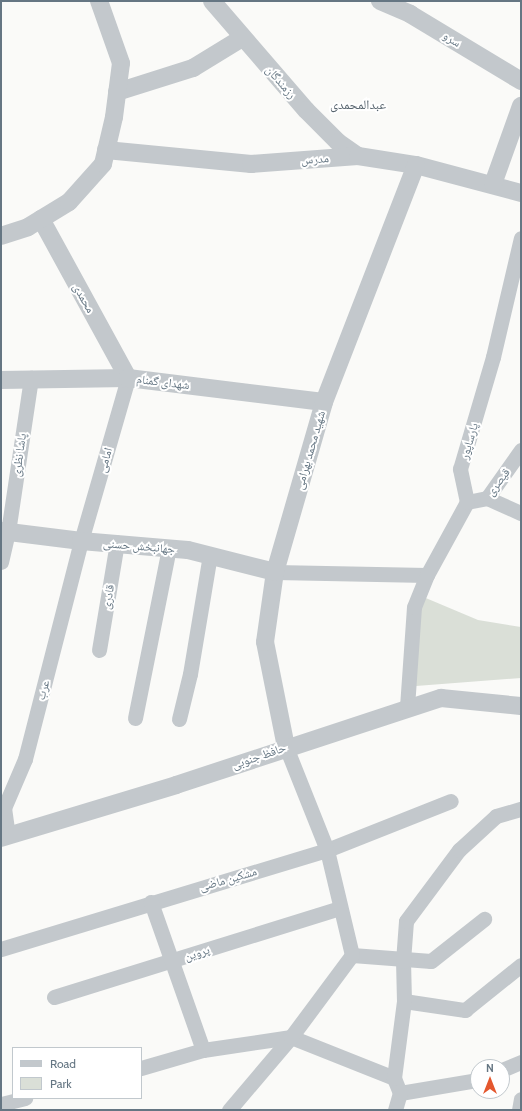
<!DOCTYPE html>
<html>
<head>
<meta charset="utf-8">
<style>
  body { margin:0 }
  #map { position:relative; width:522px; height:1111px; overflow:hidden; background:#fafaf8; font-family:Cabin,"Noto Naskh Arabic",sans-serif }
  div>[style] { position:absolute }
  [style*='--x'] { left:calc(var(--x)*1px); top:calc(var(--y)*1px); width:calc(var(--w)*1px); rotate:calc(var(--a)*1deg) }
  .green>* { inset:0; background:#dadfd7 }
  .minor>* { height:15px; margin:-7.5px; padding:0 7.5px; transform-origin:7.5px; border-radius:7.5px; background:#c3c8cc }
  .tertiary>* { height:18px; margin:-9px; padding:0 9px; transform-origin:9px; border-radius:9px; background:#c3c8cc }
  span { translate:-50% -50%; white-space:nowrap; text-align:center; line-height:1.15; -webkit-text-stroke:4px #fff; paint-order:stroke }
  .street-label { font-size:12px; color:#657683 }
  .neighbourhood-label { font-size:13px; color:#57646e }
  .frame { position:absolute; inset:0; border:2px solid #657683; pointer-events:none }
  .legend { position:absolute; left:12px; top:1047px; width:130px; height:52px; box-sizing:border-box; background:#fff; border:1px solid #c1c8cd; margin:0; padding:5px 7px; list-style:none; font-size:12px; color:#657683 }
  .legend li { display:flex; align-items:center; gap:8px; height:20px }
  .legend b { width:20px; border:1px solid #c1c8cd }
  .north { position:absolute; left:470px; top:1059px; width:40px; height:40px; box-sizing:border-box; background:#fff; border:1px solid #c1c8cd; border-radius:50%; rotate:0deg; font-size:11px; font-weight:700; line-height:16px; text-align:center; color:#657683 }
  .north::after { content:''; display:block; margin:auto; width:14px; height:18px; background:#e4572e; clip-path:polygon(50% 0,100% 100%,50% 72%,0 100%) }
</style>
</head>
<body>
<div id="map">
  <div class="green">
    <div style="clip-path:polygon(421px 596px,478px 620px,521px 627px,521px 678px,403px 687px)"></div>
  </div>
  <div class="minor">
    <div style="--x:487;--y:498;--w:37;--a:24"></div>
    <div style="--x:467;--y:502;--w:20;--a:-11"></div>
    <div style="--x:487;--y:498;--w:59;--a:-54.7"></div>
    <div style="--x:1;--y:562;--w:31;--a:-77"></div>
    <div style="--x:8;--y:532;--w:156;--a:-81.5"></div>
    <div style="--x:275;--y:572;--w:152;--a:1.1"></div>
    <div style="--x:99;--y:650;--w:109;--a:-80.5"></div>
    <div style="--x:407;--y:707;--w:100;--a:-86"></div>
    <div style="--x:414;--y:607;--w:35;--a:-68"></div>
    <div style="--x:427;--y:575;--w:83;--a:-61.3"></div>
    <div style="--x:467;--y:502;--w:34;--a:-102"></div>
    <div style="--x:460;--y:469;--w:117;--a:-73.6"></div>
    <div style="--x:493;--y:357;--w:122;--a:-76.8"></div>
    <div style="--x:135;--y:718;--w:173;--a:-78.7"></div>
    <div style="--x:179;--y:719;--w:46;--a:-76.3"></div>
    <div style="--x:190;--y:674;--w:121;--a:-80.5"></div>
    <div style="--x:8;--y:836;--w:28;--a:-98"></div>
    <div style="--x:4;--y:808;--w:53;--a:-66.8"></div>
    <div style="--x:25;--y:759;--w:225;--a:-75.6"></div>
    <div style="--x:81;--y:541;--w:170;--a:-73.9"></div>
    <div style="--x:1;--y:949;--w:341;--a:-16.9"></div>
    <div style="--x:327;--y:850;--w:133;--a:-21.6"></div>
    <div style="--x:352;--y:955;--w:79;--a:4.3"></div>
    <div style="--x:431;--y:961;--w:68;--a:-38.4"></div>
    <div style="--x:54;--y:997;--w:299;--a:-17.3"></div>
    <div style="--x:404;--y:1001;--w:62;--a:8.4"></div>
    <div style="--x:465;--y:1010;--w:72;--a:-38.8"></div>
    <div style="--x:203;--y:1050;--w:89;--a:-8.4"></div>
    <div style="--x:291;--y:1037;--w:111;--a:21.7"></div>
    <div style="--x:141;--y:1068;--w:65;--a:-16.2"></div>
    <div style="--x:203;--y:1050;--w:157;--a:-109.4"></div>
    <div style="--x:502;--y:1070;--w:21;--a:-23"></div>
    <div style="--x:400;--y:1093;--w:79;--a:-9.5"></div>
    <div style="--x:1;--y:1104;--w:25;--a:-14"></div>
    <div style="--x:229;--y:1110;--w:96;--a:-49.7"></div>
    <div style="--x:291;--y:1037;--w:102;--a:-53.4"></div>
    <div style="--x:352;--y:955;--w:108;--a:-103.4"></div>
    <div style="--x:327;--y:850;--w:111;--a:-111.7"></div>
    <div style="--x:395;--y:1110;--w:18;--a:-74"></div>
    <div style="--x:400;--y:1093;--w:16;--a:-112"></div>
    <div style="--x:394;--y:1078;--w:78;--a:-82.6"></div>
    <div style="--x:404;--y:1001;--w:40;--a:-91.4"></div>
    <div style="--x:403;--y:961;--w:40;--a:-85.7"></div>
    <div style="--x:406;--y:921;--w:89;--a:-53.3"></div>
    <div style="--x:459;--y:850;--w:50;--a:-42.6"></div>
    <div style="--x:496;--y:816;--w:26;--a:-16"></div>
    <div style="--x:519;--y:1110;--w:11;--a:-80"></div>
  </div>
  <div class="tertiary">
    <div style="--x:212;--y:1;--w:144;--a:49.2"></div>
    <div style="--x:306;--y:110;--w:45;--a:45"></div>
    <div style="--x:338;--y:142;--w:24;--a:35"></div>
    <div style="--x:380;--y:1;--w:33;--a:23"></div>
    <div style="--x:410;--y:14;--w:130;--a:31.1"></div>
    <div style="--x:117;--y:92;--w:80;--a:-17.5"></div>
    <div style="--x:193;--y:68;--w:57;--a:-31.5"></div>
    <div style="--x:106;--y:150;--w:146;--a:5.5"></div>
    <div style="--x:251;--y:164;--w:107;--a:-4.3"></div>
    <div style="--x:358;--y:156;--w:59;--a:8.8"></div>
    <div style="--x:416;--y:165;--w:109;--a:14.9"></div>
    <div style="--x:493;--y:184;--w:83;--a:-70.3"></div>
    <div style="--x:41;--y:219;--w:181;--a:61.3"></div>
    <div style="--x:1;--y:236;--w:28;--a:-18"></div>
    <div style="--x:28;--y:227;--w:48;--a:-31.4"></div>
    <div style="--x:69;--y:202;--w:51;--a:-48.2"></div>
    <div style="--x:103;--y:164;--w:48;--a:-76.8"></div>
    <div style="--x:114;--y:117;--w:54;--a:-82.6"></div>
    <div style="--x:121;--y:63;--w:66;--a:-109.5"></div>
    <div style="--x:1;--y:380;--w:127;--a:-0.9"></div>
    <div style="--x:128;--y:378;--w:197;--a:7"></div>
    <div style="--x:1;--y:531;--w:81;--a:7.1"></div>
    <div style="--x:81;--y:541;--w:107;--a:4.8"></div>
    <div style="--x:188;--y:550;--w:90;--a:14.2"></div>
    <div style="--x:286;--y:747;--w:107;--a:-101.3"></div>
    <div style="--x:265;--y:642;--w:71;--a:-81.9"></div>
    <div style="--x:275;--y:572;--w:177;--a:-73.9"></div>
    <div style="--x:324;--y:402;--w:254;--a:-68.8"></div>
    <div style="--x:1;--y:838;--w:183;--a:-16.8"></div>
    <div style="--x:176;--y:785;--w:279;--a:-18.2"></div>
    <div style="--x:441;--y:698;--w:80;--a:5.7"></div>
  </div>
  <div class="street-label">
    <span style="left:452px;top:39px;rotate:31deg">سرو</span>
    <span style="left:281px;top:82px;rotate:49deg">رزمندگان</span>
    <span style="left:315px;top:159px;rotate:-4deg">مدرس</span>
    <span style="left:84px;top:298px;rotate:61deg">محمدی</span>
    <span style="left:163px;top:382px;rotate:7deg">شهدای گمنام</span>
    <span style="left:469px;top:441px;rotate:-74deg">پارساپور</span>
    <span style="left:310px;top:450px;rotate:-74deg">شهید محمد بهرامی</span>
    <span style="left:19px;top:455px;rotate:-82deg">پاشا نظری</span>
    <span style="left:105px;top:460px;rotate:-74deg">امامی</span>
    <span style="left:498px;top:482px;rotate:-53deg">قیصری</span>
    <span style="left:139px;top:546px;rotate:5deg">جهانبخش حسنی</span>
    <span style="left:108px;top:597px;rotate:-80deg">قادری</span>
    <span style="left:43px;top:690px;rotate:-75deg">عرب</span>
    <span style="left:259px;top:756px;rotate:-19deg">حافظ جنوبی</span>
    <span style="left:228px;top:879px;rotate:-16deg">مشکین ماضی</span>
    <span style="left:197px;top:953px;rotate:-18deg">پروین</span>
  </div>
  <div class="neighbourhood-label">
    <span style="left:358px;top:104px">عبدالمحمدی</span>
  </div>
  <div class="frame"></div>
  <ul class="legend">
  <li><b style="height:5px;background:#c3c8cc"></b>Road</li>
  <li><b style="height:11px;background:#dadfd7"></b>Park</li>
  </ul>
  <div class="north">N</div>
</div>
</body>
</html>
